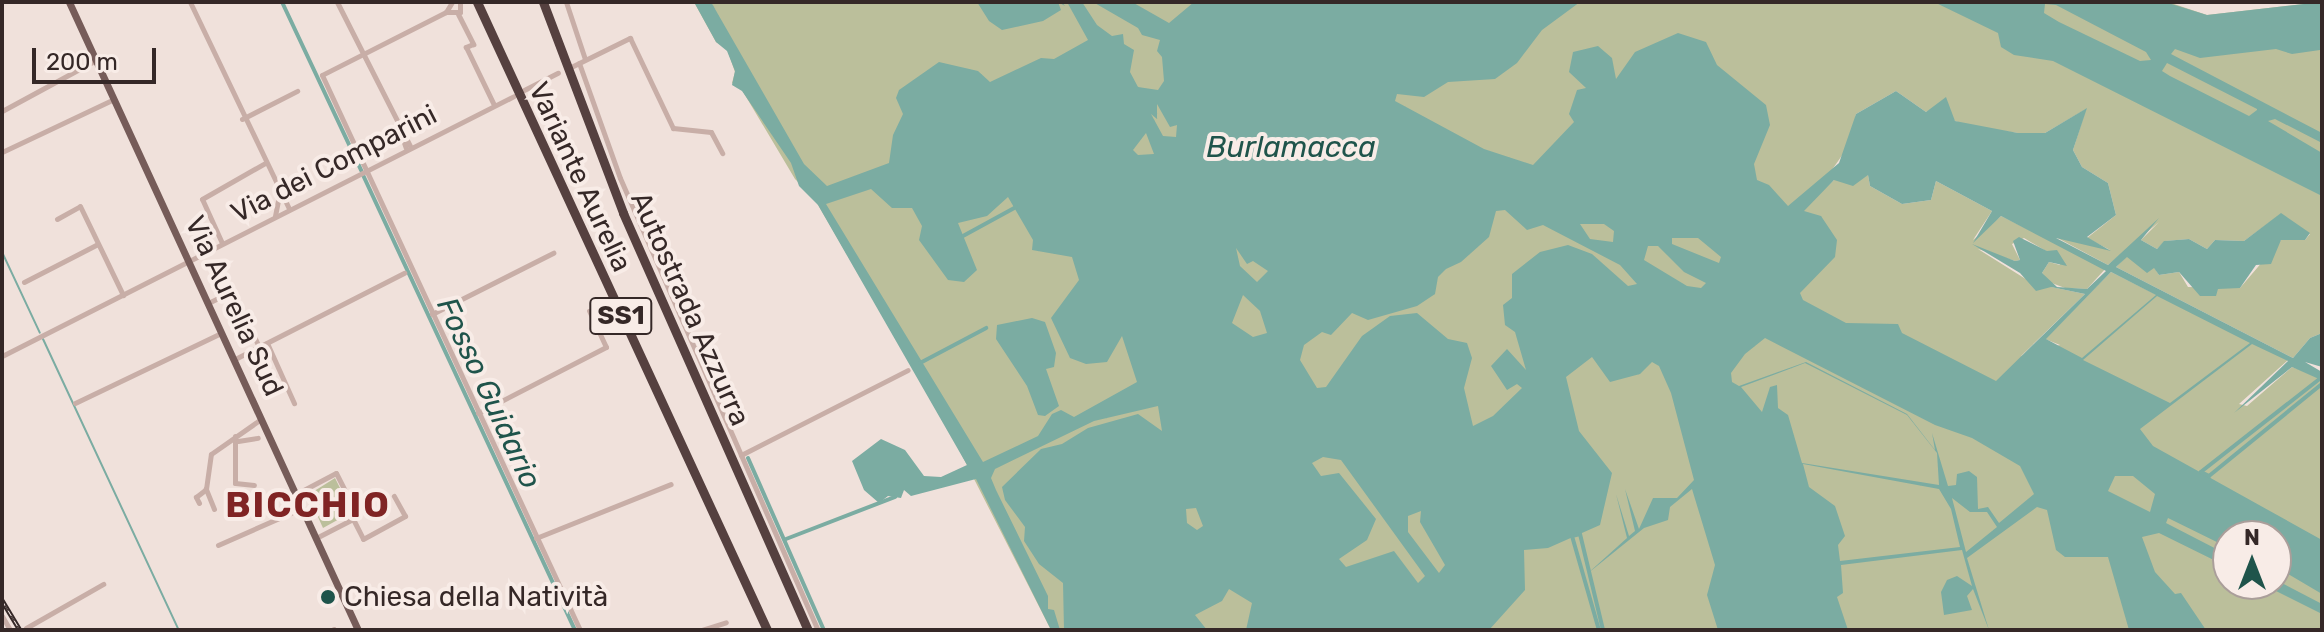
<!DOCTYPE html>
<html>
<head>
<meta charset="utf-8">
<style>
  body { margin:0 }
  #map { position:relative; width:2324px; height:632px; overflow:hidden; background:#f0e1db; font-family:Rubik,sans-serif }
  div>[style] { position:absolute }
  [style*='--x'] { left:calc(var(--x)*1px); top:calc(var(--y)*1px); width:calc(var(--w)*1px); rotate:calc(var(--a)*1deg) }
  .green>* { inset:0; background:#bbbf9b }
  .water>* { inset:0; background:#7baca2 }
  .stream>* { height:2px; margin:-1px; padding:0 1px; transform-origin:1px; border-radius:1px; background:#7baca2 }
  .canal>* { height:4px; margin:-2px; padding:0 2px; transform-origin:2px; border-radius:2px; background:#7baca2 }
  .minor>* { height:5px; margin:-2.5px; padding:0 2.5px; transform-origin:2.5px; border-radius:2.5px; background:#c8aea7 }
  .major>* { height:7px; margin:-3.5px; padding:0 3.5px; transform-origin:3.5px; border-radius:3.5px; background:#765c59 }
  .highway>* { height:9px; margin:-4.5px; padding:0 4.5px; transform-origin:4.5px; border-radius:4.5px; background:#55403f }
  .rail>* { height:5px; margin-top:-2.5px; transform-origin:0; background:repeating-linear-gradient(90deg,#f8ece7 0 6px,#352827 0 12px); box-sizing:border-box; border-block:2px solid #352827 }
  .dots>* { width:22px; height:22px; translate:-50% -50%; box-sizing:border-box; border:4px solid #f8ece7; border-radius:50% }
  span { translate:-50% -50%; white-space:nowrap; text-align:center; line-height:1.15; -webkit-text-stroke:8px #f8ece7; paint-order:stroke }
  .shield-label span { padding:2px 6px; background:#f8ece7; border:2px solid; border-radius:6px; -webkit-text-stroke-width:0 }
  .shield-label { font-size:26px; color:#352827; font-weight:700 }
  .street-label { font-size:28px; color:#352827 }
  .poi-label { font-size:28px; color:#352827 }
  .left { translate:0 -50%; text-align:left }
  .water-label { font-size:30px; color:#1f544b; font-style:italic }
  .district-label { font-size:36px; color:#802424; font-weight:700; letter-spacing:2px }
  .frame { position:absolute; inset:0; border:4px solid #352827; pointer-events:none }
  .north { position:absolute; left:2212px; top:520px; width:80px; height:80px; box-sizing:border-box; background:#f8ece7; border:2px solid #aa9e9a; border-radius:50%; rotate:0deg; font-size:22px; font-weight:700; line-height:32px; text-align:center; color:#352827 }
  .north::after { content:''; display:block; margin:auto; width:28px; height:36px; background:#1f544b; clip-path:polygon(50% 0,100% 100%,50% 72%,0 100%) }
  .scale { position:absolute; left:32px; top:48px; width:124px; height:36px; box-sizing:border-box; border:4px solid #352827; border-top:0; padding-left:10px; font-size:24px; line-height:28px; white-space:nowrap; color:#352827; -webkit-text-stroke:6px #f8ece7; paint-order:stroke }
</style>
</head>
<body>
<div id="map">
  <div class="green">
    <div style="clip-path:polygon(evenodd,694px 2px,2168px 2px,2207px 15px,2322px 2px,2322px 333px,2310px 338px,2293px 358px,2116px 267px,2127px 256px,2147px 272px,2154px 267px,2159px 275px,2179px 272px,2188px 287px,2240px 288px,2281px 240px,2305px 240px,2310px 234px,2281px 214px,2244px 241px,2215px 240px,2207px 249px,2189px 239px,2165px 241px,2157px 249px,2141px 240px,2159px 222px,2108px 265px,2052px 235px,2110px 250px,2087px 238px,2116px 215px,2108px 183px,2082px 167px,2073px 150px,2086px 109px,2045px 133px,2018px 133px,1973px 127px,1955px 121px,1938px 106px,1926px 112px,1896px 91px,1856px 114px,1850px 144px,1808px 204px,1834px 180px,1868px 175px,1870px 186px,1902px 204px,1931px 200px,1936px 181px,1992px 211px,1973px 240px,2001px 216px,2106px 268px,2087px 289px,2065px 288px,2049px 282px,2042px 273px,2049px 262px,2060px 265px,2058px 258px,2024px 238px,2012px 244px,2020px 260px,2015px 261px,1978px 249px,2032px 283px,2085px 294px,2021px 356px,2060px 345px,2045px 339px,2111px 272px,2288px 360px,2239px 404px,2247px 406px,2292px 367px,2322px 377px,2322px 630px,1051px 630px,947px 426px,814px 198px,795px 179px,742px 90px,732px 83px,735px 72px,727px 49px,716px 42px,694px 2px,2228px 536px,2276px 536px,2276px 584px,2228px 584px,2228px 536px)"></div>
    <div style="clip-path:polygon(335px 478px,352px 512px,323px 528px,308px 495px)"></div>
  </div>
  <div class="water">
    <div style="clip-path:polygon(evenodd,694px 2px,711px 2px,804px 164px,827px 186px,889px 163px,893px 135px,903px 114px,896px 98px,899px 90px,939px 62px,978px 71px,990px 82px,1041px 58px,1054px 59px,1088px 40px,1067px 2px,1082px 2px,1097px 25px,1112px 36px,1123px 34px,1124px 44px,1134px 50px,1130px 72px,1138px 87px,1158px 90px,1164px 81px,1162px 57px,1157px 51px,1160px 40px,1142px 35px,1138px 28px,1093px 2px,1132px 2px,1169px 23px,1194px 2px,1580px 2px,1542px 30px,1517px 63px,1495px 79px,1448px 82px,1424px 97px,1397px 94px,1395px 101px,1484px 149px,1533px 165px,1574px 122px,1569px 114px,1577px 90px,1586px 88px,1569px 72px,1573px 52px,1598px 46px,1612px 58px,1616px 79px,1635px 52px,1678px 33px,1706px 42px,1717px 65px,1766px 105px,1770px 125px,1754px 164px,1757px 180px,1769px 185px,1788px 206px,1839px 163px,1856px 114px,1896px 91px,1926px 112px,1946px 97px,1955px 121px,2018px 133px,2045px 133px,2087px 108px,2073px 150px,2082px 167px,2108px 183px,2116px 215px,2087px 237px,2111px 251px,2056px 238px,2108px 265px,2159px 218px,2141px 240px,2157px 249px,2164px 241px,2189px 239px,2207px 249px,2215px 240px,2244px 241px,2281px 213px,2310px 233px,2305px 240px,2281px 240px,2271px 264px,2256px 265px,2240px 288px,2218px 289px,2216px 296px,2200px 296px,2179px 272px,2159px 275px,2154px 268px,2147px 273px,2127px 257px,2116px 267px,2293px 358px,2310px 338px,2322px 333px,2322px 367px,2305px 362px,2322px 372px,2319px 379px,2292px 367px,2234px 413px,2288px 361px,2252px 344px,2140px 429px,2153px 446px,2322px 540px,2322px 594px,2276px 567px,2276px 536px,2228px 536px,2227px 547px,2168px 518px,2166px 523px,2228px 555px,2228px 567px,2159px 533px,2142px 537px,2155px 572px,2175px 594px,2181px 593px,2206px 630px,2129px 630px,2108px 557px,2065px 557px,2056px 550px,2047px 510px,2037px 507px,1967px 558px,1989px 630px,1973px 589px,1967px 596px,1972px 610px,1944px 615px,1941px 592px,1947px 580px,1957px 576px,1972px 586px,1962px 550px,1841px 565px,1843px 593px,1837px 597px,1848px 630px,1718px 630px,1707px 595px,1715px 565px,1692px 489px,1670px 507px,1668px 520px,1644px 528px,1587px 574px,1627px 538px,1616px 494px,1629px 536px,1635px 531px,1625px 489px,1639px 529px,1653px 498px,1677px 498px,1694px 480px,1671px 393px,1659px 366px,1652px 362px,1640px 374px,1610px 382px,1592px 357px,1566px 377px,1579px 431px,1612px 473px,1600px 525px,1548px 548px,1524px 550px,1525px 590px,1489px 630px,1246px 630px,1252px 603px,1229px 589px,1222px 601px,1195px 615px,1207px 630px,1064px 630px,1063px 583px,1039px 564px,1024px 541px,1025px 527px,1005px 500px,1002px 487px,1041px 449px,1062px 444px,1088px 428px,1138px 414px,1162px 431px,1158px 406px,1094px 421px,995px 469px,991px 478px,996px 490px,1048px 596px,1048px 609px,1054px 610px,1060px 630px,1051px 630px,976px 479px,911px 496px,904px 490px,901px 498px,888px 496px,879px 503px,864px 490px,852px 461px,881px 439px,905px 450px,924px 476px,941px 477px,967px 465px,818px 205px,799px 186px,791px 163px,742px 91px,732px 85px,735px 71px,727px 51px,716px 42px,694px 2px,1157px 104px,1170px 127px,1177px 125px,1176px 137px,1163px 136px,1151px 114px,1157px 119px,1157px 104px,694px 2px,1146px 133px,1154px 154px,1138px 155px,1133px 150px,1146px 133px,694px 2px,1868px 175px,1870px 186px,1902px 204px,1931px 200px,1936px 181px,1992px 211px,1973px 243px,2001px 216px,2106px 271px,2087px 289px,2057px 287px,2042px 273px,2049px 262px,2067px 266px,2057px 250px,2047px 251px,2019px 237px,2013px 241px,2020px 260px,2015px 261px,1972px 244px,2020px 273px,2036px 291px,2051px 287px,2085px 294px,1996px 381px,1902px 333px,1898px 324px,1846px 323px,1803px 300px,1800px 293px,1835px 257px,1837px 240px,1821px 216px,1804px 211px,1834px 180px,1853px 186px,1868px 175px,694px 2px,871px 189px,892px 208px,912px 208px,922px 226px,919px 240px,948px 280px,964px 282px,977px 270px,958px 223px,987px 216px,1008px 197px,1033px 240px,1032px 250px,1072px 257px,1079px 280px,1051px 318px,1070px 358px,1086px 364px,1107px 362px,1122px 336px,1137px 382px,1074px 417px,1061px 410px,1052px 414px,1038px 436px,983px 462px,826px 204px,871px 189px,694px 2px,1505px 210px,1527px 230px,1543px 225px,1620px 265px,1637px 284px,1628px 286px,1592px 254px,1568px 245px,1540px 252px,1512px 274px,1512px 298px,1503px 305px,1505px 325px,1515px 332px,1526px 370px,1507px 349px,1491px 366px,1507px 390px,1517px 384px,1522px 388px,1493px 416px,1473px 426px,1464px 388px,1472px 358px,1467px 343px,1448px 339px,1417px 313px,1390px 316px,1362px 336px,1326px 387px,1317px 388px,1300px 360px,1304px 345px,1322px 332px,1331px 335px,1352px 313px,1368px 320px,1417px 306px,1435px 294px,1438px 277px,1446px 269px,1461px 262px,1489px 237px,1496px 211px,1505px 210px,694px 2px,1580px 224px,1604px 224px,1614px 231px,1613px 242px,1590px 239px,1580px 224px,694px 2px,1672px 238px,1698px 238px,1721px 257px,1719px 263px,1672px 244px,1672px 238px,694px 2px,1648px 246px,1658px 246px,1684px 272px,1706px 283px,1701px 288px,1687px 286px,1644px 260px,1648px 246px,694px 2px,1236px 248px,1247px 264px,1253px 261px,1268px 271px,1257px 282px,1240px 266px,1236px 248px,694px 2px,2111px 272px,2156px 295px,2082px 358px,2046px 339px,2111px 272px,694px 2px,1243px 295px,1260px 311px,1267px 333px,1253px 337px,1232px 323px,1243px 295px,694px 2px,2157px 296px,2250px 343px,2170px 403px,2083px 360px,2157px 296px,694px 2px,1765px 338px,1935px 425px,1972px 438px,2020px 466px,2034px 494px,1999px 523px,1988px 507px,1978px 509px,1977px 477px,1969px 471px,1957px 474px,1956px 485px,1948px 486px,1932px 433px,1935px 450px,1907px 414px,1806px 362px,1739px 386px,1732px 382px,1731px 373px,1745px 354px,1765px 338px,694px 2px,1805px 363px,1907px 415px,1937px 453px,1939px 485px,1802px 463px,1788px 415px,1778px 408px,1777px 385px,1770px 387px,1762px 412px,1741px 387px,1805px 363px,694px 2px,1323px 457px,1341px 460px,1425px 576px,1418px 583px,1394px 551px,1346px 567px,1339px 559px,1367px 540px,1376px 519px,1339px 473px,1321px 476px,1312px 463px,1323px 457px,694px 2px,1803px 464px,1939px 489px,1951px 509px,1960px 547px,1840px 561px,1838px 545px,1845px 536px,1835px 506px,1809px 487px,1803px 464px,694px 2px,2115px 476px,2133px 476px,2155px 494px,2150px 512px,2108px 491px,2115px 476px,694px 2px,1952px 498px,1970px 512px,1987px 512px,1997px 527px,1966px 552px,1952px 498px,694px 2px,1196px 508px,1203px 526px,1197px 530px,1187px 523px,1186px 509px,1196px 508px,694px 2px,1421px 511px,1420px 522px,1445px 565px,1439px 573px,1408px 532px,1408px 516px,1421px 511px)"></div>
    <div style="clip-path:polygon(977px 2px,1062px 2px,1065px 6px,1058px 2px,1061px 10px,1043px 21px,1002px 30px,989px 21px)"></div>
    <div style="clip-path:polygon(evenodd,1934px 2px,2165px 2px,2207px 15px,2322px 2px,2320px 50px,2292px 54px,2276px 49px,2200px 58px,2175px 49px,2171px 54px,2322px 133px,2322px 143px,2275px 119px,2268px 121px,2322px 153px,2322px 196px,2053px 61px,2014px 55px,2001px 47px,1998px 33px,1934px 2px,2045px 4px,2056px 5px,2146px 52px,2151px 60px,2140px 61px,2059px 22px,2044px 13px,2045px 4px,1934px 2px,2167px 63px,2257px 109px,2257px 110px,2249px 116px,2170px 76px,2162px 71px,2167px 63px)"></div>
    <div style="clip-path:polygon(1032px 318px,1045px 322px,1056px 353px,1054px 367px,1046px 369px,1059px 406px,1045px 416px,1038px 415px,1027px 386px,996px 339px,997px 325px)"></div>
    <div style="clip-path:polygon(2276px 580px,2322px 604px,2322px 614px,2262px 584px)"></div>
  </div>
  <div class="stream">
    <div style="--x:2;--y:252;--w:89;--a:64.9"></div>
    <div style="--x:43;--y:339;--w:321;--a:65"></div>
  </div>
  <div class="canal">
    <div style="--x:282;--y:2;--w:186;--a:64.8"></div>
    <div style="--x:363;--y:175;--w:502;--a:65.02"></div>
    <div style="--x:963;--y:236;--w:60;--a:-28.7"></div>
    <div style="--x:920;--y:363;--w:75;--a:-27.9"></div>
    <div style="--x:2322;--y:377;--w:154;--a:141.9"></div>
    <div style="--x:2201;--y:472;--w:9;--a:27"></div>
    <div style="--x:2209;--y:476;--w:146;--a:-39.2"></div>
    <div style="--x:748;--y:458;--w:188;--a:66.2"></div>
    <div style="--x:1572;--y:536;--w:8;--a:-14"></div>
    <div style="--x:1580;--y:534;--w:99;--a:76.5"></div>
    <div style="--x:1572;--y:536;--w:98;--a:74"></div>
    <div style="--x:786;--y:539;--w:117;--a:-21.1"></div>
  </div>
  <div class="minor">
    <div style="--x:190;--y:2;--w:229;--a:64.4"></div>
    <div style="--x:337;--y:2;--w:161;--a:63.1"></div>
    <div style="--x:566;--y:2;--w:60;--a:71.6"></div>
    <div style="--x:446;--y:12;--w:139;--a:153.1"></div>
    <div style="--x:322;--y:75;--w:612;--a:65.07"></div>
    <div style="--x:446;--y:12;--w:14;--a:0"></div>
    <div style="--x:460;--y:12;--w:10;--a:-90"></div>
    <div style="--x:446;--y:12;--w:12;--a:-59"></div>
    <div style="--x:458;--y:14;--w:34;--a:63"></div>
    <div style="--x:473;--y:44;--w:8;--a:157"></div>
    <div style="--x:466;--y:47;--w:64;--a:64.2"></div>
    <div style="--x:579;--y:63;--w:122;--a:70.4"></div>
    <div style="--x:620;--y:178;--w:302;--a:66.4"></div>
    <div style="--x:741;--y:455;--w:187;--a:-27"></div>
    <div style="--x:571;--y:67;--w:66;--a:-26.2"></div>
    <div style="--x:630;--y:38;--w:100;--a:64.5"></div>
    <div style="--x:673;--y:128;--w:38;--a:6"></div>
    <div style="--x:711;--y:132;--w:24;--a:62"></div>
    <div style="--x:524;--y:90;--w:38;--a:-27"></div>
    <div style="--x:2;--y:111;--w:107;--a:-28.5"></div>
    <div style="--x:242;--y:119;--w:62;--a:-27"></div>
    <div style="--x:400;--y:131;--w:18;--a:71"></div>
    <div style="--x:2;--y:152;--w:124;--a:-25.3"></div>
    <div style="--x:275;--y:216;--w:20;--a:-79"></div>
    <div style="--x:57;--y:219;--w:26;--a:-29"></div>
    <div style="--x:80;--y:206;--w:99;--a:64.2"></div>
    <div style="--x:222;--y:243;--w:48;--a:-114.4"></div>
    <div style="--x:202;--y:199;--w:73;--a:-29.7"></div>
    <div style="--x:24;--y:282;--w:83;--a:-27.2"></div>
    <div style="--x:208;--y:303;--w:28;--a:-26"></div>
    <div style="--x:233;--y:291;--w:62;--a:65.1"></div>
    <div style="--x:432;--y:314;--w:136;--a:-26.8"></div>
    <div style="--x:267;--y:343;--w:66;--a:65.8"></div>
    <div style="--x:2;--y:356;--w:574;--a:-26.92"></div>
    <div style="--x:235;--y:359;--w:190;--a:-27"></div>
    <div style="--x:75;--y:403;--w:162;--a:-25.6"></div>
    <div style="--x:478;--y:413;--w:144;--a:-27.3"></div>
    <div style="--x:606;--y:347;--w:40;--a:-115"></div>
    <div style="--x:235;--y:436;--w:47;--a:90"></div>
    <div style="--x:235;--y:483;--w:19;--a:6"></div>
    <div style="--x:238;--y:441;--w:20;--a:-9"></div>
    <div style="--x:741;--y:455;--w:191;--a:66.3"></div>
    <div style="--x:296;--y:494;--w:45;--a:-27.7"></div>
    <div style="--x:336;--y:473;--w:31;--a:63"></div>
    <div style="--x:199;--y:503;--w:7;--a:-117"></div>
    <div style="--x:196;--y:497;--w:11;--a:-38"></div>
    <div style="--x:214;--y:509;--w:22;--a:-112"></div>
    <div style="--x:206;--y:489;--w:35;--a:-82"></div>
    <div style="--x:211;--y:454;--w:61;--a:-35"></div>
    <div style="--x:316;--y:538;--w:42;--a:-27.2"></div>
    <div style="--x:353;--y:519;--w:22;--a:63"></div>
    <div style="--x:363;--y:539;--w:48;--a:-28.7"></div>
    <div style="--x:405;--y:516;--w:23;--a:-119"></div>
    <div style="--x:536;--y:538;--w:145;--a:-21.8"></div>
    <div style="--x:218;--y:545;--w:92;--a:-23.8"></div>
    <div style="--x:2;--y:616;--w:16;--a:60"></div>
    <div style="--x:26;--y:628;--w:89;--a:-29.7"></div>
    <div style="--x:332;--y:630;--w:2;--a:-27"></div>
    <div style="--x:702;--y:630;--w:25;--a:-18"></div>
  </div>
  <div class="major">
    <div style="--x:69;--y:2;--w:691;--a:65.29"></div>
  </div>
  <div class="highway">
    <div style="--x:477;--y:2;--w:692;--a:65.21"></div>
    <div style="--x:543;--y:2;--w:226;--a:69.2"></div>
    <div style="--x:623;--y:213;--w:456;--a:66.1"></div>
  </div>
  <div class="rail">
    <div style="--x:2;--y:600;--w:35;--a:59"></div>
  </div>
  <div class="dots">
    <div style="left:328px;top:597px;background:#1f544b"></div>
  </div>
  <div class="shield-label">
    <span style="left:621px;top:316px">SS1</span>
  </div>
  <div class="street-label">
    <span style="left:334px;top:164px;rotate:-27deg">Via dei Comparini</span>
    <span style="left:580px;top:177px;rotate:65deg">Variante Aurelia</span>
    <span style="left:234px;top:306px;rotate:65deg">Via Aurelia Sud</span>
    <span style="left:690px;top:309px;rotate:66deg">Autostrada Azzurra</span>
  </div>
  <div class="poi-label">
    <span class="left" style="left:344px;top:597px">Chiesa della Natività</span>
  </div>
  <div class="water-label">
    <span style="left:1291px;top:147px">Burlamacca</span>
    <span style="left:489px;top:393px;rotate:65deg">Fosso Guidario</span>
  </div>
  <div class="district-label">
    <span style="left:308px;top:505px">BICCHIO</span>
  </div>
  <div class="frame"></div>
  <div class="north">N</div>
  <div class="scale">200 m</div>
</div>
</body>
</html>
